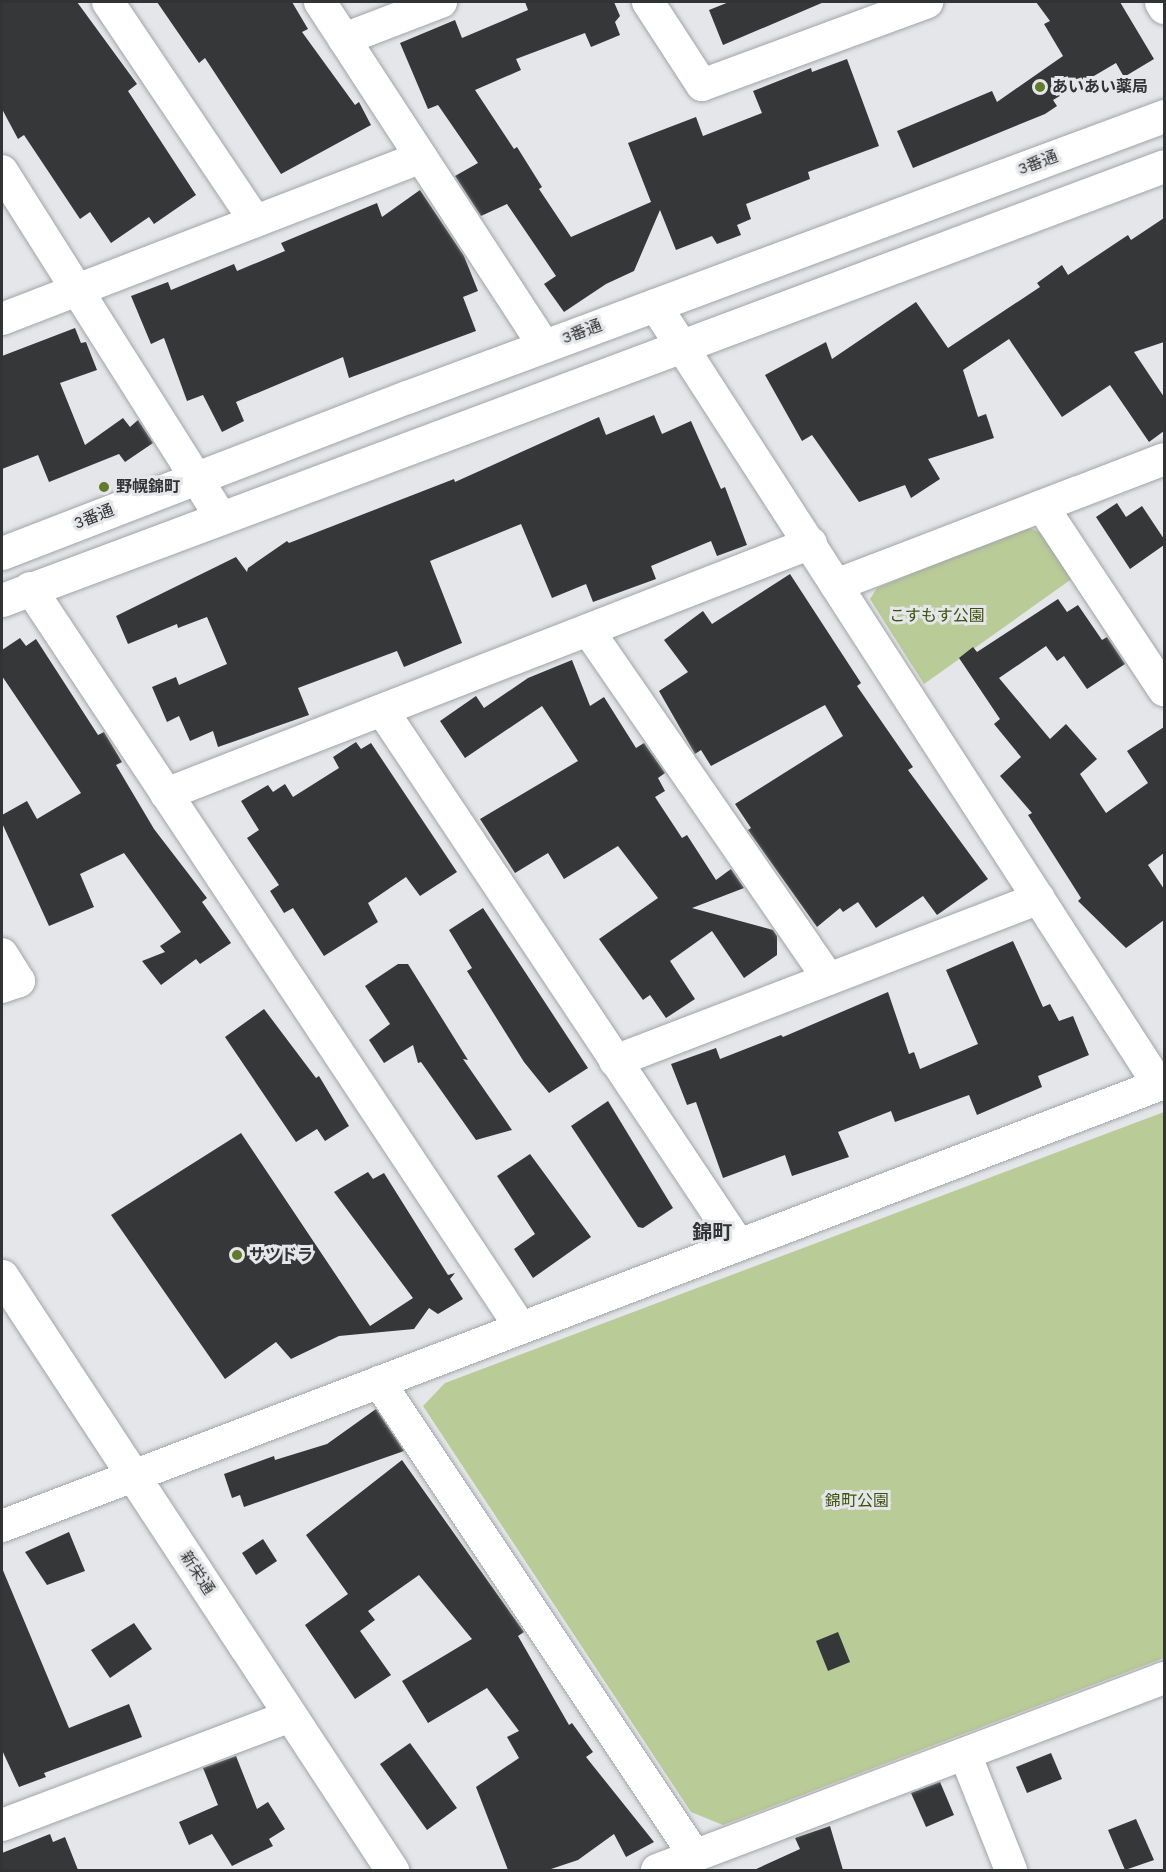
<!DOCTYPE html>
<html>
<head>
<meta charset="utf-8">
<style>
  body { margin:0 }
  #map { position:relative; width:1166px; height:1872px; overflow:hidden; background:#e4e6e9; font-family:"Work Sans","Noto Sans JP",sans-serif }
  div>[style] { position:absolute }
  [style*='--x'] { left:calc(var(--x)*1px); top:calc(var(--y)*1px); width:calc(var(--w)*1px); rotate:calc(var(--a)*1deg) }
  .green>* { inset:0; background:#b9cb97 }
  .building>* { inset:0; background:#353739 }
  .roads { filter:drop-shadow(0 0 2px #a2a4a7) drop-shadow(0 0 2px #a2a4a7) }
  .street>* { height:32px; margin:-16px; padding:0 16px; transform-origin:16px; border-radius:16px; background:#fff }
  .secondary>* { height:33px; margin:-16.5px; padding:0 16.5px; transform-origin:16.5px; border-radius:16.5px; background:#fff }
  .dots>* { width:16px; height:16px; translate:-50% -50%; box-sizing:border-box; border:3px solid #e4e6e9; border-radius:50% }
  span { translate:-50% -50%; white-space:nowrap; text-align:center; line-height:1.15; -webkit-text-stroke:6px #e4e6e9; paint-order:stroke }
  .poi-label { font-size:16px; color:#323334; font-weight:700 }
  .left { translate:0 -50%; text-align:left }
  .street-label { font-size:16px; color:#323334 }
  .park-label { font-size:16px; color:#3e5009 }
  .quarter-label { font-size:20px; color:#323334; font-weight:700 }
  .frame { position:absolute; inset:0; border:3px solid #323334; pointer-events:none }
</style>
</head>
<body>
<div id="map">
  <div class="green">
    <div style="clip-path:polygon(1027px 527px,1044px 534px,1073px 578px,924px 684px,870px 599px,877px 588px)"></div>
    <div style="clip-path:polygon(1164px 1112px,1164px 1658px,723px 1825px,691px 1812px,423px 1406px,445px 1383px)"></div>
  </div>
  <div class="building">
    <div style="clip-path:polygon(2px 2px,77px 2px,137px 84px,128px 91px,196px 195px,154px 224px,149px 217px,111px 243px,90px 212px,80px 219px,24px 135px,18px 139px,2px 109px)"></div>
    <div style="clip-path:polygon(157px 2px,292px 2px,308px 29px,302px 32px,355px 105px,359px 102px,371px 125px,281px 174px,205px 58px,199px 63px)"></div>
    <div style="clip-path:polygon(525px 2px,614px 2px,620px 16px,615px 22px,620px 35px,591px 47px,585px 33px,516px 59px,521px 70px,475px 90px,514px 149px,517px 147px,542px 187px,539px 189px,571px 237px,651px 202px,628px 143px,696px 117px,703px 136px,762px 113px,753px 91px,811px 68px,812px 72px,847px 59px,879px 146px,808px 172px,810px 179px,746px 204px,751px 219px,737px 225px,741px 235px,717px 244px,712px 236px,676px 250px,660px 210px,634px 271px,606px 284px,564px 312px,544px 284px,556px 276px,507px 204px,481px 216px,455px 176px,478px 163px,438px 105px,428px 109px,400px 43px,455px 20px,462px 38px,528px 10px)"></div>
    <div style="clip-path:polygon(729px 2px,824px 2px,723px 45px,709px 10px)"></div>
    <div style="clip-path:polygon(1036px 2px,1120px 2px,1154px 59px,1124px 77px,1116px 63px,1053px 100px,1057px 106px,1045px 114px,913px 168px,897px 131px,992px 91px,997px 102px,1063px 56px,1044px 24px,1050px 21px)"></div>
    <div style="clip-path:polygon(420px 190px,464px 256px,478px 291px,463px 297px,476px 331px,349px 378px,343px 357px,236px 402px,244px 421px,222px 432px,203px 395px,187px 401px,164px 338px,151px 344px,131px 296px,168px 282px,171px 290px,234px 264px,237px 271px,285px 251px,281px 243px,377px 203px,382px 217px)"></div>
    <div style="clip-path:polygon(1164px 218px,1164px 342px,1134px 352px,1164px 397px,1164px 431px,1149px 442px,1110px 385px,1062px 417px,1009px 339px,963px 370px,978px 417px,986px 414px,994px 438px,928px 459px,940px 479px,911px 498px,905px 485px,859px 502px,812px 435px,802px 441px,765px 375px,826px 342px,832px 359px,916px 302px,948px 348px,1040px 287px,1037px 283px,1062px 265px,1068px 275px,1128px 235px,1131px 240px)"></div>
    <div style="clip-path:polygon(75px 328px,81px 343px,86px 342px,97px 370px,60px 383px,85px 445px,123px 418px,130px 427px,138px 420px,153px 443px,125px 462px,119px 454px,49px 482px,38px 455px,2px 469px,2px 356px)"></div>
    <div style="clip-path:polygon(654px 415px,662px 434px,691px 421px,721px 489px,725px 487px,747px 545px,717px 556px,711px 541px,651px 566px,656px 579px,593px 602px,586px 584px,552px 598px,521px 524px,430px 561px,462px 643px,404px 667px,397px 651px,298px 688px,309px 715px,218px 747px,213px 731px,190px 741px,179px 716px,167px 722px,152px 687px,176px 677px,179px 685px,227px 664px,207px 617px,178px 628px,177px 624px,128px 644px,116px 616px,236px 557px,247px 572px,248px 568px,287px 541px,289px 543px,454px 479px,455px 482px,599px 417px,606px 435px)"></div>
    <div style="clip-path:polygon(1117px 503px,1126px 517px,1142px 506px,1164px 539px,1164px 545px,1130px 569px,1096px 517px)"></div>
    <div style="clip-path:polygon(790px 574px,861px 683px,857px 686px,913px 767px,908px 770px,988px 879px,937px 915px,923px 896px,876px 928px,858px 902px,843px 912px,840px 908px,817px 927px,748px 830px,751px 828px,735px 804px,843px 736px,825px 705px,711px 766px,701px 750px,695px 754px,659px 691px,688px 672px,664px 640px,703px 611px,712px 624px)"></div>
    <div style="clip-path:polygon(1058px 599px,1067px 612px,1078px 605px,1102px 640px,1107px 637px,1125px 664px,1087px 689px,1064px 656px,1057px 661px,1046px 646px,999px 678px,1050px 739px,1066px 724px,1097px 759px,1080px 774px,1106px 813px,1148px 783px,1127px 751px,1164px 727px,1164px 853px,1148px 865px,1164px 889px,1164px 920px,1126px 948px,1078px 901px,1081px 898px,1028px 815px,1032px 813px,1000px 776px,1021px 757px,994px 724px,1000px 719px,959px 658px,973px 647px,977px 652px)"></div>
    <div style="clip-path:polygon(20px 638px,26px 646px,36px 639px,98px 735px,104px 732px,122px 762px,116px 765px,154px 829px,207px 898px,202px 902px,231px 943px,200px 964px,196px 959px,161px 985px,142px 961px,165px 952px,160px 946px,181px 932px,124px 853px,80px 874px,94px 907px,49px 926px,2px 823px,2px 815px,27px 801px,37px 819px,81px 793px,2px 676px,2px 650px)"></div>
    <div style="clip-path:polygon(572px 660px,590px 706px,604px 697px,636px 748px,644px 743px,665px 773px,658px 778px,665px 791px,655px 797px,682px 838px,687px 835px,716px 880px,731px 869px,744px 888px,692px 908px,773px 930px,777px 936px,777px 955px,744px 978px,712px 931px,670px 961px,695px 999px,666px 1018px,650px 995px,643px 1000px,599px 939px,658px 898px,618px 846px,564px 879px,548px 853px,515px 873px,480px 819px,578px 761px,542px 706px,465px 758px,440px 721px,476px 696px,484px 708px,528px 678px)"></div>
    <div style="clip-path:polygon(356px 742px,361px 749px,371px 743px,457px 872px,420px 896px,406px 877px,368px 903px,378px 922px,324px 956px,293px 908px,284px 913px,270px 891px,279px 885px,247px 838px,259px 830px,241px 801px,268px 785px,273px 792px,285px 784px,293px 797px,339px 768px,333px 757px)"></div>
    <div style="clip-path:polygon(483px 908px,588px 1068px,549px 1093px,524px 1062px,467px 971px,472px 968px,449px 930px)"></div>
    <div style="clip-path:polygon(1013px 941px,1043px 1007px,1050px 1004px,1059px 1021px,1073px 1016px,1089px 1055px,1038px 1076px,1042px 1087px,977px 1115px,969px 1095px,895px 1122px,891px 1111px,838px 1132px,849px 1157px,792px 1176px,785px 1155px,723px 1178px,696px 1102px,687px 1105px,671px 1064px,716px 1048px,720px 1059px,781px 1035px,783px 1037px,888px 992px,909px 1054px,914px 1052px,920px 1069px,978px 1044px,946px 970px)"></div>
    <div style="clip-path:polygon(398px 964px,408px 964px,468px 1060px,463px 1059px,512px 1130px,476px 1140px,421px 1062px,418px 1063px,413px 1045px,384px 1063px,369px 1040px,390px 1024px,365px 986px)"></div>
    <div style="clip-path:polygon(264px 1009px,316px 1078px,319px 1076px,349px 1126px,325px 1141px,317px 1129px,296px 1142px,225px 1037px)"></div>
    <div style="clip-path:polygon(608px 1101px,673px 1208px,643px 1228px,638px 1227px,571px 1126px)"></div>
    <div style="clip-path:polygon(241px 1133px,370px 1326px,413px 1298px,334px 1192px,368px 1172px,373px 1179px,384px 1173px,448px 1275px,455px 1273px,450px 1279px,463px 1299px,438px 1314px,429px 1308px,414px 1329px,339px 1336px,291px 1359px,276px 1342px,225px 1379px,111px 1215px)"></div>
    <div style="clip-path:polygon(530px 1154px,591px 1237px,533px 1278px,514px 1249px,535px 1234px,497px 1176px)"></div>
    <div style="clip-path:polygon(376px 1409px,404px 1451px,244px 1507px,240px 1495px,232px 1498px,224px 1474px,274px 1456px,275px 1460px,327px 1444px)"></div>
    <div style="clip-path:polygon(402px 1460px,524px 1632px,518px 1636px,569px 1725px,572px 1723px,593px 1752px,586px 1757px,654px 1842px,626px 1857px,614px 1834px,578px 1860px,548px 1870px,508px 1870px,476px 1787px,519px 1758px,507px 1737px,519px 1731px,487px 1688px,428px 1723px,402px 1681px,472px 1639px,419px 1575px,368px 1611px,375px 1620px,360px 1631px,391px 1675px,355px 1699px,305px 1625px,348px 1594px,306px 1535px)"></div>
    <div style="clip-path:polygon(69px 1532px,85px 1571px,47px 1585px,25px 1552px)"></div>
    <div style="clip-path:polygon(263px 1539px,277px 1561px,256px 1575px,242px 1553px)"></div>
    <div style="clip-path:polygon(2px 1568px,69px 1728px,129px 1704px,142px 1737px,44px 1773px,46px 1777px,19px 1787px,2px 1750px)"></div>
    <div style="clip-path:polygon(134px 1623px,152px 1649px,110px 1678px,91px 1650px)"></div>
    <div style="clip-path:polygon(838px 1632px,850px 1662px,828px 1671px,816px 1641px)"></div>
    <div style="clip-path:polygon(410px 1743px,457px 1808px,427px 1830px,380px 1764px)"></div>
    <div style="clip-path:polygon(1051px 1753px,1062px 1779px,1027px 1793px,1016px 1767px)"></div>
    <div style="clip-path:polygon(236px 1756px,257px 1809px,268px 1802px,285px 1829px,269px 1839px,273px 1846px,232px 1866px,212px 1834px,189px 1845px,179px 1822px,218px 1805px,203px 1768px)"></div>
    <div style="clip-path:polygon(940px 1782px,954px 1815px,926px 1827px,911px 1793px)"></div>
    <div style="clip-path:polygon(1136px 1819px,1154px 1860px,1125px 1870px,1108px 1830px)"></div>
    <div style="clip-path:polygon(830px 1826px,843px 1870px,754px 1870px,800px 1849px,795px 1838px)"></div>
    <div style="clip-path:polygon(50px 1834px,53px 1842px,65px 1837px,78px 1870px,2px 1870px,2px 1853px)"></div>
  </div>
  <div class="roads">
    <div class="street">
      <div style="--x:108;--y:2;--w:264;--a:56.1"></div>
      <div style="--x:320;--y:2;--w:410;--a:56.9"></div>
      <div style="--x:648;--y:2;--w:99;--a:57"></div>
      <div style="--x:702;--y:85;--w:240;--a:-20.2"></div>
      <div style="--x:344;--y:39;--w:104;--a:-20.9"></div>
      <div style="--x:2;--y:171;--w:409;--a:57.7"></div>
      <div style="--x:655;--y:305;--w:929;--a:57.13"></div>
      <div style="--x:2;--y:319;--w:449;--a:-21.1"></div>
      <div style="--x:1042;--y:506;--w:221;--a:56.5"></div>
      <div style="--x:836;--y:585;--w:351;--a:-21"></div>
      <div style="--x:30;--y:588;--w:888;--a:56.44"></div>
      <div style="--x:588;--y:630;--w:424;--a:55.4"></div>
      <div style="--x:382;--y:710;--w:643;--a:56.29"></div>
      <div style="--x:166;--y:794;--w:692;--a:-21.26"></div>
      <div style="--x:2;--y:954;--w:32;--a:58"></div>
      <div style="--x:19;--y:981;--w:18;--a:161"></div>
      <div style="--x:615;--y:1061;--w:454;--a:-21"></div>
      <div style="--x:379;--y:1382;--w:570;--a:56.31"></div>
      <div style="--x:2;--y:1526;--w:1244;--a:-20.87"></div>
      <div style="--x:965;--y:1754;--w:125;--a:68.4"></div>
      <div style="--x:2;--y:1825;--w:309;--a:-20.7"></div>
      <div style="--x:657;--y:1870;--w:542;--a:-20.74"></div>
    </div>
    <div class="secondary">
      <div style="--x:1161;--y:2;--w:6;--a:59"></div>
      <div style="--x:2;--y:553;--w:434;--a:-21.1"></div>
      <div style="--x:407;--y:397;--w:807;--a:-20.37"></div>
      <div style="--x:2;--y:600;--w:1240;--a:-20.48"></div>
      <div style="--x:2;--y:1276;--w:711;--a:56.71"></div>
    </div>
  </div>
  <div class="dots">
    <div style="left:1040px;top:87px;background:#63792b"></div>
    <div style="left:104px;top:487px;background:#63792b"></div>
    <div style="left:237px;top:1255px;background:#63792b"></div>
  </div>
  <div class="poi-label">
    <span class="left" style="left:1052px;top:87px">あいあい薬局</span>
    <span class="left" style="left:116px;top:487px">野幌錦町</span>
    <span class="left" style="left:249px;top:1255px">サツドラ</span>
  </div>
  <div class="street-label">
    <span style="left:1038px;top:163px;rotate:-20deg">3番通</span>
    <span style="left:582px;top:332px;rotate:-20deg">3番通</span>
    <span style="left:94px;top:517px;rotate:-21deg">3番通</span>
    <span style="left:197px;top:1573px;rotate:57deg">新栄通</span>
  </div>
  <div class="park-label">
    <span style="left:937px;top:616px">こすもす公園</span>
    <span style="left:857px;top:1501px">錦町公園</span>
  </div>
  <div class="quarter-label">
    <span style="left:712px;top:1232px">錦町</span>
  </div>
  <div class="frame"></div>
</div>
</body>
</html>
